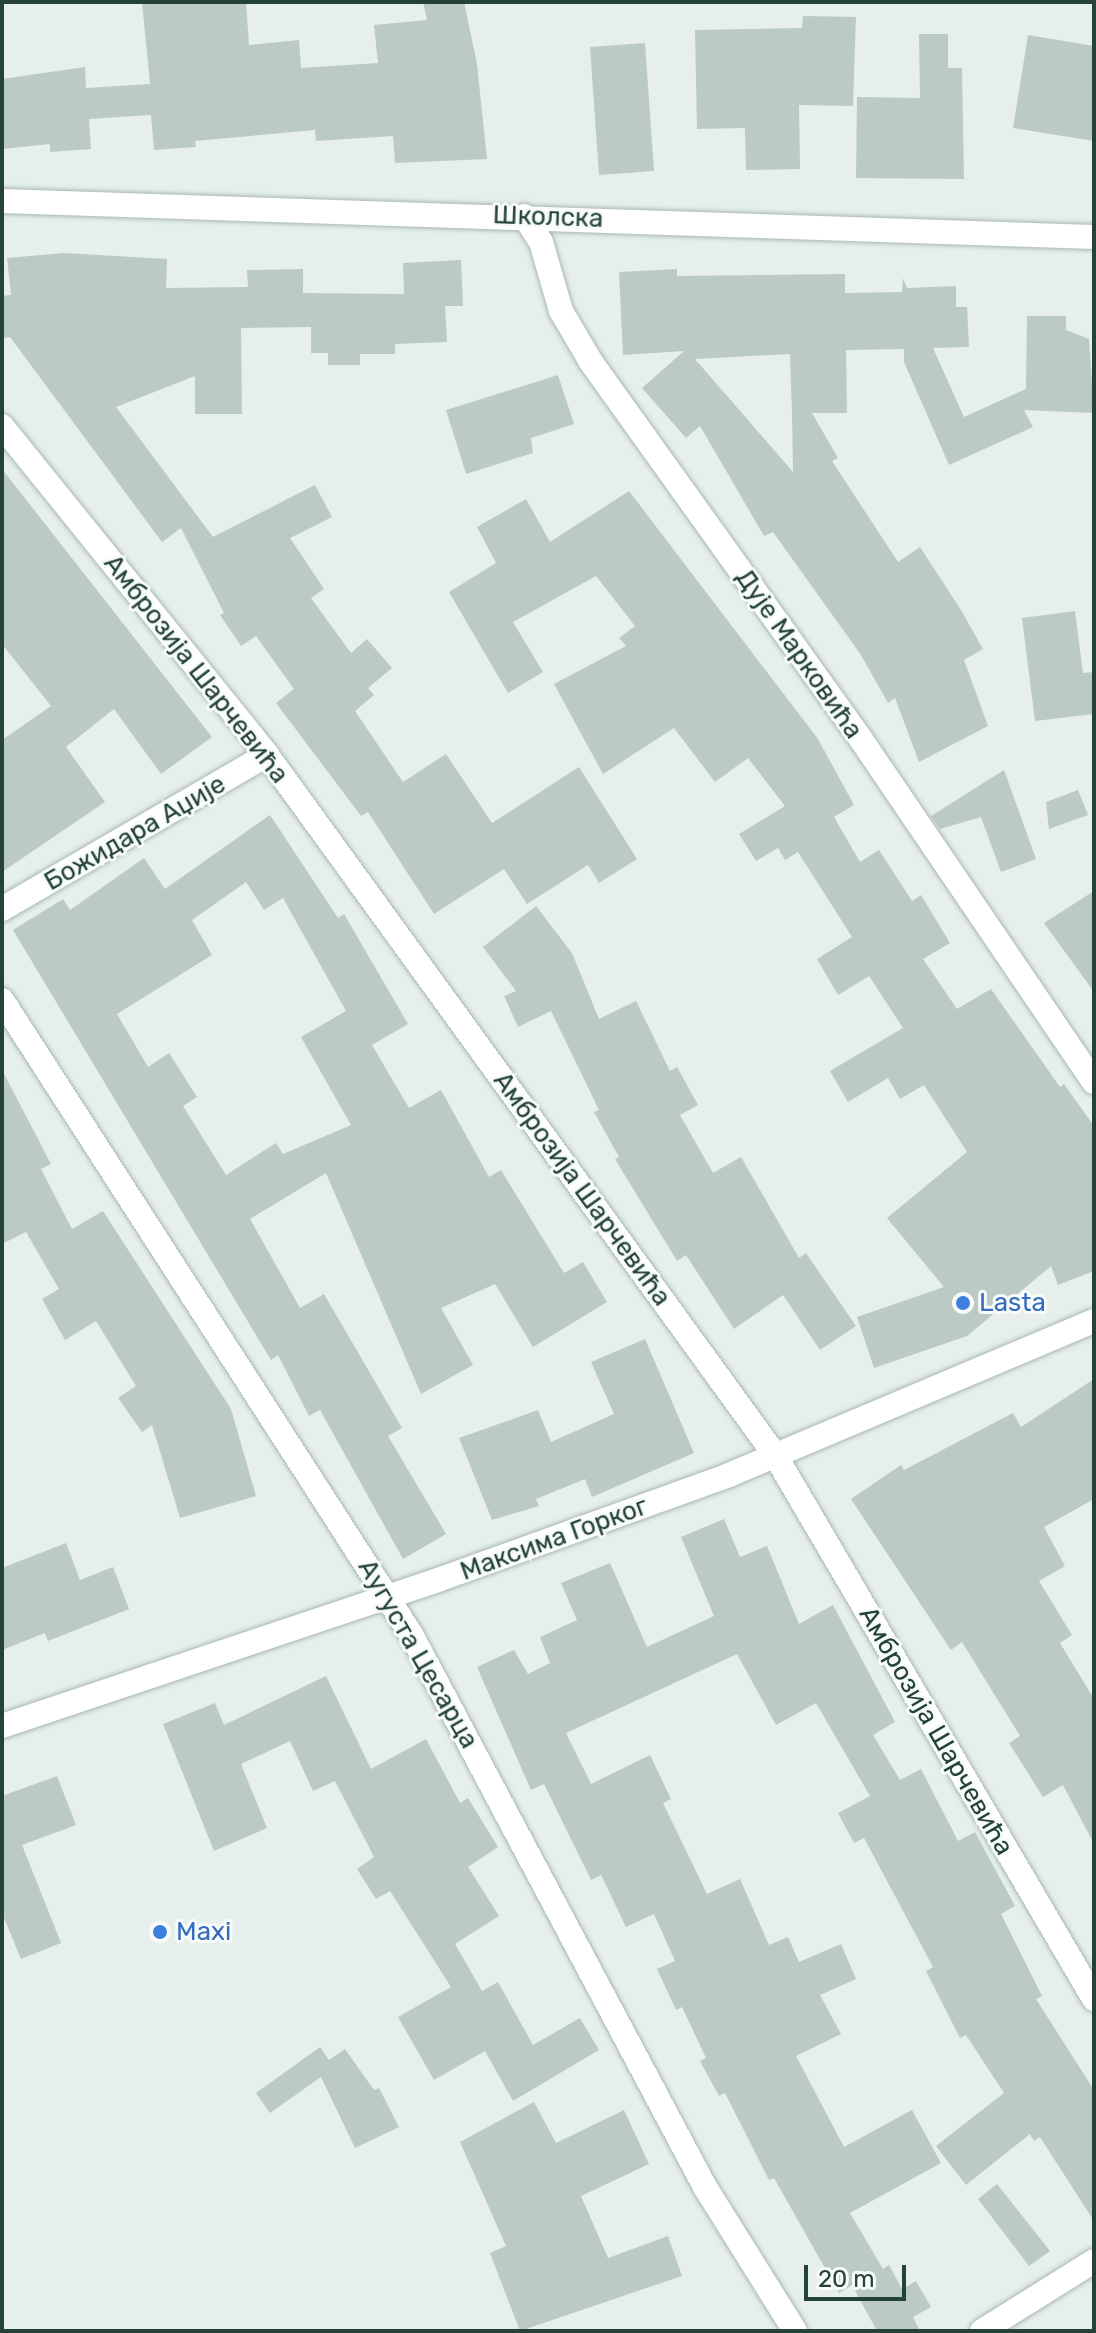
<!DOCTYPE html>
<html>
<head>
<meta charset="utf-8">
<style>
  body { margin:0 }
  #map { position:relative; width:1096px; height:2333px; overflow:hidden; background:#e6efeb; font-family:Rubik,sans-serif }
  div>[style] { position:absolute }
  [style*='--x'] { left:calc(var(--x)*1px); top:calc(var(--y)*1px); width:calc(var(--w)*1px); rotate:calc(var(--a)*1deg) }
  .building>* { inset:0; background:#bbcac4 }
  .roads { filter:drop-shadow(0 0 2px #a8b8b2) drop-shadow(0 0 2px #a8b8b2) }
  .street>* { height:24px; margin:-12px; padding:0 12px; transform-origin:12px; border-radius:12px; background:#fff }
  .secondary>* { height:24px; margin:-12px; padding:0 12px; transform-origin:12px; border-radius:12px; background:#fff }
  .dots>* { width:22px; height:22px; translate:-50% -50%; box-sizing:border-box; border:4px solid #f7fbf9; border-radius:50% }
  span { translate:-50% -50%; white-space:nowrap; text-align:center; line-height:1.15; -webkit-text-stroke:6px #f7fbf9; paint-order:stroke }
  .street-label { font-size:26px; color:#24423a }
  .shop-label { font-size:26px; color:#366cbe }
  .left { translate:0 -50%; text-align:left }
  .frame { position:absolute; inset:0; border:4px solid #24423a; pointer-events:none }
  .scale { position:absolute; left:804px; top:2265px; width:102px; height:36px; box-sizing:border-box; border:4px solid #24423a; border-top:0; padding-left:10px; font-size:24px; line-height:28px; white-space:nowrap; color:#24423a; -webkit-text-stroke:6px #f7fbf9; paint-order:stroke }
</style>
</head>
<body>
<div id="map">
  <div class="building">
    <div style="clip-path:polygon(142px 2px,246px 2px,249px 45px,299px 40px,301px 68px,378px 63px,374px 25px,427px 20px,423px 2px,464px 2px,477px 64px,487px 159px,395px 163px,393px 136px,316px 141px,315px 130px,195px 141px,196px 147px,154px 150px,151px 115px,89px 119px,91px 149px,50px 152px,50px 144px,2px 149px,2px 79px,85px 67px,86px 88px,150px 84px)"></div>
    <div style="clip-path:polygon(803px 16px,856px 17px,853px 106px,799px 105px,800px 169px,746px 170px,745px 128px,697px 129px,695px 30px,802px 28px)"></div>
    <div style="clip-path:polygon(919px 34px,948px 34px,948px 68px,962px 68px,964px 179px,856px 178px,857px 97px,920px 98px)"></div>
    <div style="clip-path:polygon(1028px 35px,1094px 46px,1094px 141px,1013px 128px)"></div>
    <div style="clip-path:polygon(645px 43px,654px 171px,599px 175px,590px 47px)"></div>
    <div style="clip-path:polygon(64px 253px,167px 259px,166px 288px,248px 287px,247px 270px,303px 269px,303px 293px,404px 294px,403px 263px,461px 260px,463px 306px,445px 306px,447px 342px,395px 344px,395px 354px,360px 354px,360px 365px,328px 365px,328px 353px,311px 353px,311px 327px,241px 328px,242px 414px,195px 414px,195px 376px,116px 407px,213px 537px,315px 485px,332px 517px,290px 538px,324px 589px,311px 598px,351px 653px,367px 639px,392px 668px,368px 688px,374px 695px,355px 711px,403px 782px,446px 754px,492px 823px,579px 767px,637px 859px,599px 883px,588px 865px,527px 904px,504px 869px,434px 914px,368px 812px,361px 816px,276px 703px,294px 689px,256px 636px,241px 646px,220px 615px,224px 613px,181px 528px,162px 542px,10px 337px,2px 338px,2px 296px,11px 295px,7px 258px)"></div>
    <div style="clip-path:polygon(evenodd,677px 269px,677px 276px,845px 274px,845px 293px,902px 292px,903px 278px,907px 288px,956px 286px,956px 307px,967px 307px,969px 347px,933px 348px,964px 417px,1026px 389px,1027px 316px,1066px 316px,1066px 330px,1089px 339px,1094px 413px,1024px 410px,1033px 427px,949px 465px,904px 362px,904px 349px,846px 350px,847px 413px,812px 413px,838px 458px,832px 461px,898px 562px,920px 547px,961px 610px,983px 649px,964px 660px,988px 726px,919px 762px,895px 698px,888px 703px,861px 655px,773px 532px,764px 536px,700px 426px,686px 438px,642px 388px,684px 351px,623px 355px,619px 272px,677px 269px,790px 354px,792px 414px,793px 472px,695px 359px,790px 354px)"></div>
    <div style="clip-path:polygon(558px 375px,574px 424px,531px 438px,533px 453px,466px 474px,446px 410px)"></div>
    <div style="clip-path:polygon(2px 469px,212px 737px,161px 774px,114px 709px,66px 747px,105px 802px,2px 872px,2px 740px,51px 706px,2px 644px)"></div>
    <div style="clip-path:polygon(629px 491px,818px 739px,854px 805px,834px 817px,860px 862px,879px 850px,912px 901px,921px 895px,950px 943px,923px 959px,957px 1009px,991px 989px,1060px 1087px,1064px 1084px,1094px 1126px,1094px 1271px,1058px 1285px,1051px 1266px,967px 1336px,874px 1368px,857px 1317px,944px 1287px,887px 1218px,967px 1152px,924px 1085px,900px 1099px,888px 1078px,848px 1102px,830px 1071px,903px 1028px,869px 976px,838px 995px,817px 959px,852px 937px,798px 852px,785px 860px,778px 848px,756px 861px,739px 834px,785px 806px,748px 758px,715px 782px,674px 728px,603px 774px,554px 684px,626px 646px,619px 638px,635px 626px,596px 576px,513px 622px,543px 672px,508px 693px,449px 592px,496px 563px,477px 527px,526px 499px,550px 542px)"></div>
    <div style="clip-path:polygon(1075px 611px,1083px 673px,1094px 672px,1094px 714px,1035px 721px,1022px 618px)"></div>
    <div style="clip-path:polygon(1004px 770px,1036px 859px,1001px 872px,981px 817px,940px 829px,931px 816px)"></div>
    <div style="clip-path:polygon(1078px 790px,1088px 815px,1049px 829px,1046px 802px)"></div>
    <div style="clip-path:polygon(evenodd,270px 815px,338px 918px,344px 914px,408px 1024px,372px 1045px,409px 1108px,441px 1090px,489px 1177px,501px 1170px,564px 1273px,583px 1262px,607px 1302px,533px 1347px,495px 1284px,441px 1308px,473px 1365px,421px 1394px,326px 1173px,250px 1219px,300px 1308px,324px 1294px,402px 1428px,388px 1436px,446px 1534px,403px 1559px,320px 1410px,309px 1416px,278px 1355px,271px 1360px,13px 930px,63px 899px,70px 910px,144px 858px,165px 889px,270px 815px,246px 882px,264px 910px,283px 898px,346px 1011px,301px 1037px,351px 1125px,283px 1154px,276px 1143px,226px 1175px,183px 1106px,197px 1097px,169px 1053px,148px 1067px,117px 1014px,212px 955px,192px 920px,246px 882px)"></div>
    <div style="clip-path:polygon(1094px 891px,1094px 992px,1044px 923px)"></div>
    <div style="clip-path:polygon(536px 906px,572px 953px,599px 1019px,636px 1001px,670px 1071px,677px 1067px,698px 1105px,680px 1115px,713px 1173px,741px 1157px,799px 1258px,806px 1253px,856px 1326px,820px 1350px,783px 1295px,734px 1329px,686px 1255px,677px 1261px,615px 1159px,619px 1157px,594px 1112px,599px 1110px,551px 1011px,518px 1027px,504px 996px,516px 991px,483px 947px)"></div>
    <div style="clip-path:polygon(2px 1070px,51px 1164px,41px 1169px,72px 1229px,103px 1211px,231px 1409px,256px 1496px,180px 1518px,152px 1425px,142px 1432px,118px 1398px,136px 1386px,96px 1321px,65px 1340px,42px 1299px,59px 1289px,26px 1232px,2px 1244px)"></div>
    <div style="clip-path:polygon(645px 1339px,694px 1453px,592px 1497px,585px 1479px,536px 1499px,539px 1506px,492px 1520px,459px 1438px,538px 1410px,551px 1442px,614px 1414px,591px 1362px)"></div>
    <div style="clip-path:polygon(1094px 1379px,1094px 1499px,1044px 1527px,1065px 1566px,1039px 1581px,1072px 1635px,1060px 1643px,1094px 1699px,1094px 1844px,1063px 1785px,1043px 1797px,1009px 1743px,1020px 1736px,962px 1642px,951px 1650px,851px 1499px,901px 1465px,904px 1470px,1013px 1413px,1021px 1427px)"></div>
    <div style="clip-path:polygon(724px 1519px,740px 1557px,767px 1546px,799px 1624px,833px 1605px,895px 1722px,873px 1735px,900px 1780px,921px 1769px,958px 1841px,975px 1832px,1015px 1906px,1001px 1914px,1042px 1996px,1036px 1999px,1094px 2090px,1094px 2221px,1040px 2137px,1034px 2141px,1030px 2134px,966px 2185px,936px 2146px,1004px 2093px,966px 2035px,960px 2038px,926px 1971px,933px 1967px,864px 1838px,854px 1843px,838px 1813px,870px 1796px,816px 1703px,776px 1725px,737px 1654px,566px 1733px,591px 1784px,650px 1755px,671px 1799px,663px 1803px,707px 1894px,740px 1879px,769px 1945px,788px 1937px,799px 1962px,841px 1944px,856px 1979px,820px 1995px,841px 2034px,796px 2056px,844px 2147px,912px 2110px,941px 2163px,850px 2213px,883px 2269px,889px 2265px,902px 2289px,916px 2281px,931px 2307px,913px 2317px,920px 2331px,877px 2331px,852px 2285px,839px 2293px,774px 2178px,769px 2180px,725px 2093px,719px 2096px,700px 2061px,706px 2058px,682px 2007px,676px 2010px,657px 1969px,675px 1961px,654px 1914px,626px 1927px,601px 1875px,591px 1880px,544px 1784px,531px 1790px,477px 1667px,514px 1650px,528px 1674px,550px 1663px,540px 1637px,577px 1620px,561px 1583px,610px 1563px,647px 1647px,714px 1616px,681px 1537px)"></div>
    <div style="clip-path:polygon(66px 1543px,80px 1580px,113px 1567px,129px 1609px,48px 1641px,45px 1633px,2px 1650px,2px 1568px)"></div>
    <div style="clip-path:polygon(326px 1676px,371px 1769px,426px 1739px,460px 1803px,468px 1798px,498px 1847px,468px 1867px,499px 1916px,455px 1944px,482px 1991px,498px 1982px,533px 2045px,580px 2018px,599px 2050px,513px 2101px,485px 2051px,434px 2080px,398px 2017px,451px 1987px,390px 1891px,376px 1899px,357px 1869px,374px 1857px,335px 1781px,313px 1791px,290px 1741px,241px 1764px,267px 1828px,214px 1851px,163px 1724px,215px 1703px,224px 1725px)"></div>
    <div style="clip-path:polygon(57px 1776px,76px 1825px,22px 1845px,61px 1943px,21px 1959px,2px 1913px,2px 1796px)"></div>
    <div style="clip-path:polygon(320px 2047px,329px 2060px,345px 2049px,374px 2090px,379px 2088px,399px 2127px,355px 2148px,321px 2077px,270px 2113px,256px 2093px)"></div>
    <div style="clip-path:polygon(534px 2102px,556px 2143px,624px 2110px,649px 2164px,581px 2196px,608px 2258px,668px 2236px,682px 2276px,520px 2331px,490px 2253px,506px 2246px,460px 2142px)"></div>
    <div style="clip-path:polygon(997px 2184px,1050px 2251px,1029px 2266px,978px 2199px)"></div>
  </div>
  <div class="roads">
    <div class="street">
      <div style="--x:2;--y:201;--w:1093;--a:1.89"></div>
      <div style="--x:524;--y:216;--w:31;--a:57"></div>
      <div style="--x:541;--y:242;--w:72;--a:73.8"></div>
      <div style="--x:561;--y:311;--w:59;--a:59.5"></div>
      <div style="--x:591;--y:362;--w:462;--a:54.4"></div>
      <div style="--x:860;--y:738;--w:416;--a:55.8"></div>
      <div style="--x:2;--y:426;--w:422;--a:51.1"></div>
      <div style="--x:267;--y:755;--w:865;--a:54.03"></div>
      <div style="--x:775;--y:1455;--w:631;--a:59.61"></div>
      <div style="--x:2;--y:909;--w:306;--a:-30.2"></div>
      <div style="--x:2;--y:1000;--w:757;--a:57.19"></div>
      <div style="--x:412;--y:1636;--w:624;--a:62"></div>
      <div style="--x:705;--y:2187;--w:170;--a:58"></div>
      <div style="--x:982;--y:2331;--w:132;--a:-32"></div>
    </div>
    <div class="secondary">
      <div style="--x:2;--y:1726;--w:460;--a:-18.5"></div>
      <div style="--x:438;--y:1580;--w:309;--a:-19.8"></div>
      <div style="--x:729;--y:1475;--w:396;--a:-22.9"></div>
    </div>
  </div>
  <div class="dots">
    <div style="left:963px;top:1303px;background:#3f7fe0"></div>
    <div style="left:160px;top:1932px;background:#3f7fe0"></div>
  </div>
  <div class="street-label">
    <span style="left:548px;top:217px;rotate:2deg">Школска</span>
    <span style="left:799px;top:654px;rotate:55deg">Дује Марковића</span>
    <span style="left:196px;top:669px;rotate:52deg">Амброзија Шарчевића</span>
    <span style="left:135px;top:833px;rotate:-30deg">Божидара Аџије</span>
    <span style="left:582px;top:1189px;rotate:54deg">Амброзија Шарчевића</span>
    <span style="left:554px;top:1539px;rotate:-20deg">Максима Горког</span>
    <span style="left:418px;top:1654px;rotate:60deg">Аугуста Цесарца</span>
    <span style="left:936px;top:1731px;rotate:60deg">Амброзија Шарчевића</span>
  </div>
  <div class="shop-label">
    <span class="left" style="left:979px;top:1303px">Lasta</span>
    <span class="left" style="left:176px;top:1932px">Maxi</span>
  </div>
  <div class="frame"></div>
  <div class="scale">20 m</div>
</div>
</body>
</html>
